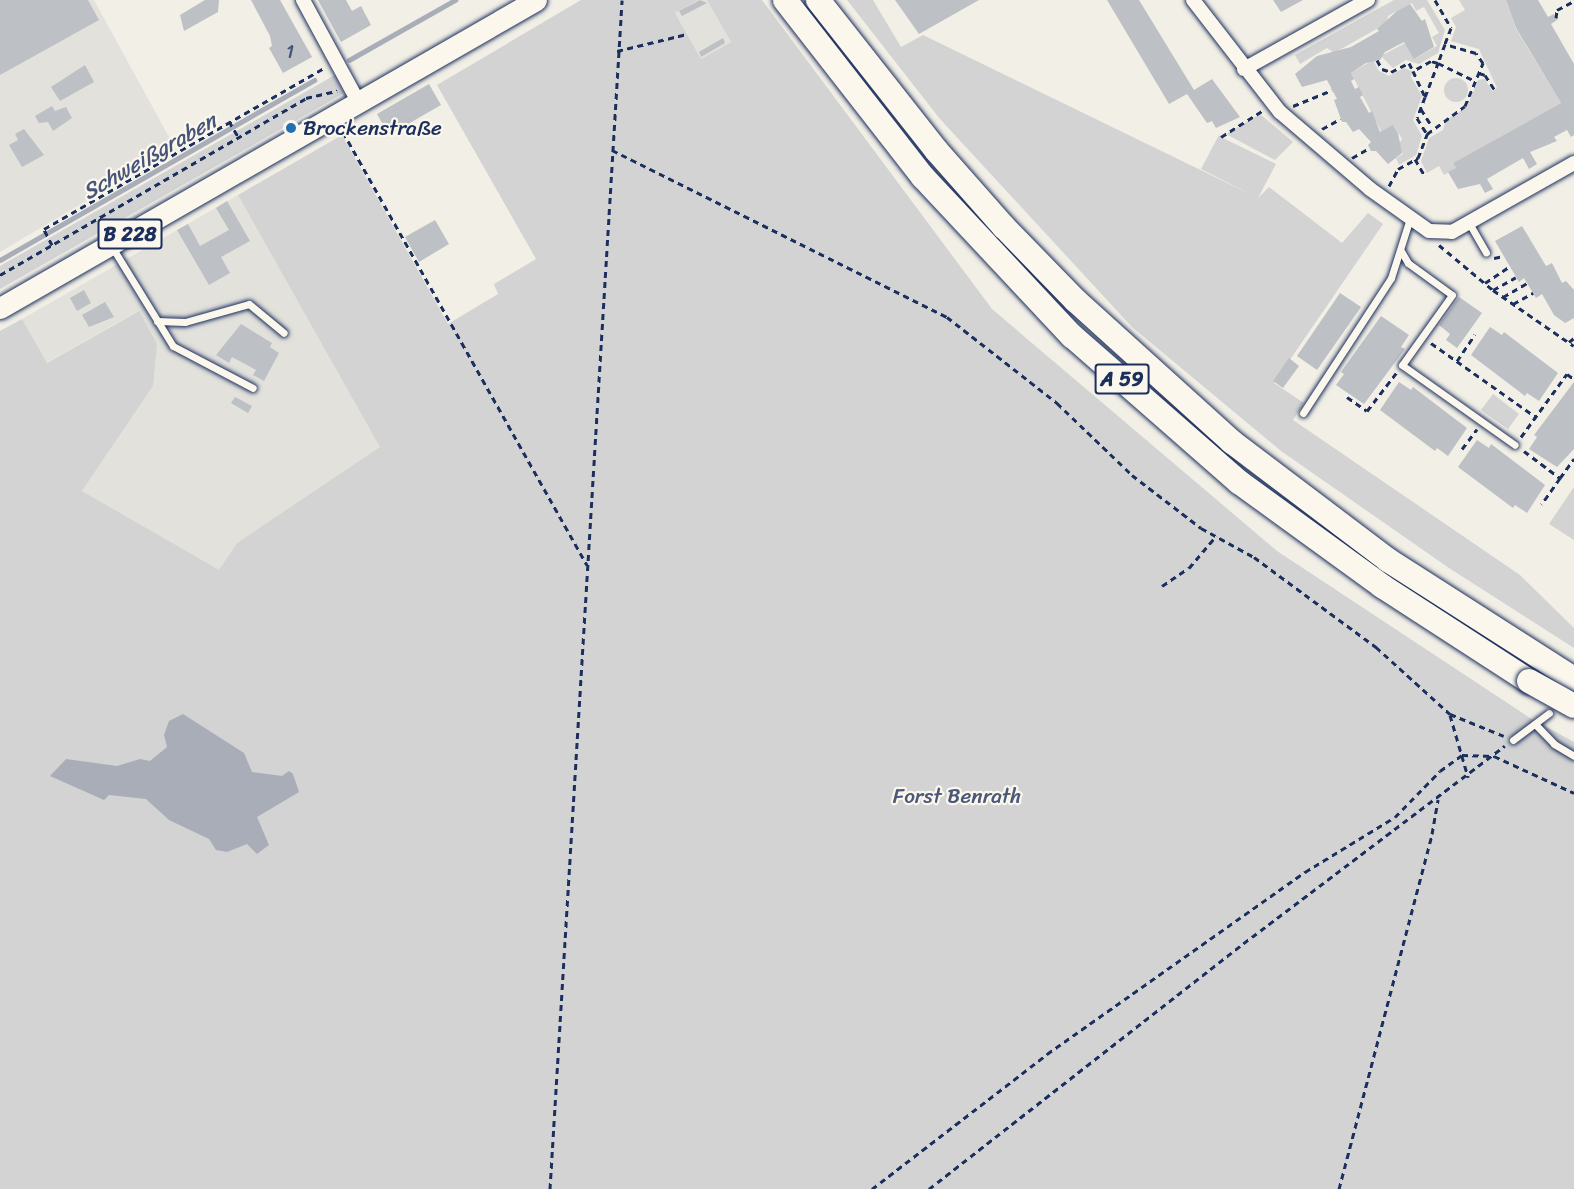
<!DOCTYPE html>
<html>
<head>
<meta charset="utf-8">
<style>
  body { margin:0 }
  #map { position:relative; width:1574px; height:1189px; overflow:hidden; background:#f2efe6; font-family:Sriracha,sans-serif }
  div>[style] { position:absolute }
  [style*='--x'] { left:calc(var(--x)*1px); top:calc(var(--y)*1px); width:calc(var(--w)*1px); rotate:calc(var(--a)*1deg) }
  .built>* { inset:0; background:#e2e1dc }
  .green>* { inset:0; background:#d2d3d2 }
  .round { border-radius:50% }
  .water>* { inset:0; background:#a9adb7 }
  .stream>* { height:4.5px; margin:-2.25px; padding:0 2.25px; transform-origin:2.25px; border-radius:2.25px; background:#a9adb7 }
  .building>* { inset:0; background:#bdc0c4 }
  .path>* { height:3px; margin-top:-1.5px; transform-origin:0; background:repeating-linear-gradient(90deg,#1b2f5e 0 6px,transparent 0 10.5px) }
  .roads { filter:drop-shadow(0 0 2px #1b2f5e) drop-shadow(0 0 2px #1b2f5e) }
  .lane>* { height:7px; margin:-3.5px; padding:0 3.5px; transform-origin:3.5px; border-radius:3.5px; background:#fbf7ec }
  .street>* { height:14px; margin:-7px; padding:0 7px; transform-origin:7px; border-radius:7px; background:#fbf7ec }
  .primary>* { height:21px; margin:-10.5px; padding:0 10.5px; transform-origin:10.5px; border-radius:10.5px; background:#fbf7ec }
  .highway>* { height:24px; margin:-12px; padding:0 12px; transform-origin:12px; border-radius:12px; background:#fbf7ec }
  .bridges { filter:drop-shadow(0 0 2px #1b2f5e) drop-shadow(0 0 2px #1b2f5e) }
  .highway-bridge>* { height:24px; margin:-12px; padding:0 12px; transform-origin:12px; border-radius:12px; background:#fbf7ec }
  .dots>* { width:16px; height:16px; translate:-50% -50%; box-sizing:border-box; border:3px solid #fbf7ec; border-radius:50% }
  span { translate:-50% -50%; white-space:nowrap; text-align:center; line-height:1.15; -webkit-text-stroke:4.5px #fbf7ec; paint-order:stroke }
  .number-label { font-size:18px; color:#445378 }
  .number-label span { -webkit-text-stroke-width:0 }
  .shield-label span { padding:2px 4px; background:#fbf7ec; border:2px solid; border-radius:4px; -webkit-text-stroke-width:0 }
  .shield-label { font-size:20px; color:#1b2f5e; font-weight:700 }
  .poi-label { font-size:21px; color:#1b2f5e }
  .left { translate:0 -50%; text-align:left }
  .park-label { font-size:21px; color:#49587b }
  .water-label { font-size:22px; color:#465579; font-style:italic }
</style>
</head>
<body>
<div id="map">
  <div class="built">
    <div style="clip-path:polygon(0 0,94px 0,175px 148px,0 252px)"></div>
    <div style="clip-path:polygon(698px 0,707px 0,731px 42px,701px 59px,675px 13px)"></div>
    <div style="clip-path:polygon(238px 195px,381px 447px,237px 543px,219px 571px,82px 491px,153px 386px,138px 311px,46px 363px,22px 319px)"></div>
  </div>
  <div class="green">
    <div style="clip-path:polygon(581px 0,698px 0,675px 13px,701px 59px,731px 42px,707px 0,762px 0,992px 309px,1277px 551px,1530px 718px,1574px 742px,1574px 1189px,0 1189px,0 331px,22px 319px,47px 363px,139px 311px,157px 344px,153px 386px,82px 491px,219px 570px,237px 543px,380px 447px,238px 195px,342px 135px,448px 324px,498px 294px,494px 284px,536px 259px,437px 85px)"></div>
    <div style="clip-path:polygon(847px 0,873px 0,901px 47px,923px 35px,1256px 197px,1201px 169px,1219px 135px,1221px 137px,1276px 164px,1258px 198px,1269px 187px,1342px 243px,1368px 213px,1383px 224px,1274px 383px,1304px 403px,1293px 420px,1520px 575px,1574px 628px,1574px 648px,1449px 568px,1281px 451px,1132px 327px,940px 119px)"></div>
    <div style="clip-path:polygon(1394px 0,1427px 0,1445px 30px,1438px 53px,1419px 64px,1406px 60px,1393px 68px,1381px 56px,1407px 42px,1416px 58px,1437px 46px,1432px 37px,1439px 33px,1424px 7px,1416px 11px,1412px 3px,1388px 16px,1387px 23px,1334px 53px,1327px 48px,1300px 64px,1295px 55px)"></div>
    <div style="clip-path:polygon(1459px 0,1506px 0,1516px 29px,1561px 103px,1453px 163px,1456px 168px,1444px 175px,1439px 166px,1427px 173px,1421px 161px,1429px 138px,1443px 130px,1446px 120px,1467px 107px,1478px 80px,1485px 79px,1492px 91px,1497px 88px,1479px 49px,1451px 41px,1456px 27px,1451px 18px,1465px 10px)"></div>
    <div style="clip-path:polygon(1373px 60px,1379px 71px,1389px 76px,1404px 68px,1412px 71px,1411px 77px,1422px 96px,1413px 120px,1422px 136px,1416px 155px,1399px 165px,1396px 158px,1403px 154px,1398px 145px,1402px 139px,1394px 126px,1382px 133px,1351px 73px)"></div>
    <div style="clip-path:polygon(335px 75px,344px 93px,0 289px,0 266px)"></div>
    <div class="round" style="left:1444px;top:78px;width:24px;height:24px"></div>
    <div style="clip-path:polygon(1260px 114px,1293px 142px,1275px 160px,1226px 134px)"></div>
    <div style="clip-path:polygon(1493px 394px,1519px 414px,1508px 429px,1481px 410px)"></div>
    <div style="clip-path:polygon(1574px 487px,1574px 540px,1549px 524px)"></div>
  </div>
  <div class="water">
    <div style="clip-path:polygon(183px 714px,244px 753px,252px 772px,282px 776px,289px 771px,293px 774px,299px 792px,257px 817px,269px 845px,257px 854px,247px 844px,227px 852px,216px 850px,209px 839px,169px 820px,146px 799px,109px 795px,104px 800px,50px 776px,66px 759px,117px 766px,140px 759px,150px 761px,167px 747px,164px 735px,169px 721px)"></div>
  </div>
  <div class="stream">
    <div style="--x:349;--y:60;--w:122;--a:-29.5"></div>
    <div style="--x:0;--y:260;--w:362;--a:-29.8"></div>
  </div>
  <div class="building">
    <div style="clip-path:polygon(0 0,88px 0,99px 20px,0 75px)"></div>
    <div style="clip-path:polygon(205px 0,219px 0,218px 12px,184px 31px,180px 15px)"></div>
    <div style="clip-path:polygon(251px 0,280px 0,312px 57px,283px 73px,269px 48px,272px 46px,270px 36px)"></div>
    <div style="clip-path:polygon(318px 0,346px 0,352px 11px,361px 6px,371px 25px,341px 42px)"></div>
    <div style="clip-path:polygon(700px 0,707px 3px,682px 16px,679px 11px)"></div>
    <div style="clip-path:polygon(895px 0,979px 0,919px 34px)"></div>
    <div style="clip-path:polygon(1107px 0,1139px 0,1194px 90px,1212px 79px,1240px 117px,1216px 128px,1212px 121px,1207px 123px,1187px 94px,1169px 104px)"></div>
    <div style="clip-path:polygon(1273px 0,1303px 0,1281px 12px)"></div>
    <div style="clip-path:polygon(1506px 0,1538px 0,1548px 17px,1554px 14px,1557px 20px,1551px 24px,1574px 64px,1574px 135px,1571px 137px,1567px 130px,1554px 137px,1557px 141px,1530px 152px,1537px 164px,1529px 169px,1523px 158px,1487px 179px,1493px 189px,1485px 193px,1480px 184px,1458px 189px,1448px 172px,1456px 168px,1453px 163px,1561px 103px,1516px 28px)"></div>
    <div style="clip-path:polygon(1410px 4px,1422px 21px,1425px 19px,1434px 47px,1414px 59px,1404px 42px,1385px 52px,1380px 60px,1366px 63px,1351px 73px,1354px 79px,1351px 81px,1355px 89px,1359px 87px,1363px 95px,1360px 97px,1369px 113px,1372px 111px,1380px 132px,1393px 125px,1398px 133px,1402px 153px,1388px 164px,1376px 151px,1371px 151px,1368px 145px,1371px 142px,1359px 129px,1353px 132px,1346px 122px,1342px 122px,1334px 100px,1337px 99px,1327px 80px,1302px 87px,1295px 74px,1317px 56px,1351px 47px,1379px 31px,1377px 29px,1397px 11px)"></div>
    <div style="clip-path:polygon(723px 38px,725px 43px,701px 57px,699px 52px)"></div>
    <div style="clip-path:polygon(85px 65px,94px 82px,60px 101px,51px 87px)"></div>
    <div style="clip-path:polygon(429px 84px,441px 105px,389px 135px,377px 114px)"></div>
    <div style="clip-path:polygon(52px 106px,55px 111px,66px 107px,72px 118px,53px 131px,48px 122px,39px 123px,35px 116px)"></div>
    <div style="clip-path:polygon(24px 129px,44px 155px,22px 167px,9px 145px,18px 140px,15px 134px)"></div>
    <div style="clip-path:polygon(227px 201px,250px 241px,221px 257px,230px 273px,209px 285px,177px 230px,188px 224px,200px 246px,229px 230px,216px 208px)"></div>
    <div style="clip-path:polygon(435px 220px,449px 244px,419px 262px,405px 237px)"></div>
    <div style="clip-path:polygon(1522px 226px,1546px 266px,1552px 263px,1562px 283px,1566px 281px,1574px 290px,1574px 318px,1565px 323px,1554px 315px,1542px 294px,1536px 298px,1524px 278px,1519px 282px,1495px 241px)"></div>
    <div style="clip-path:polygon(84px 290px,91px 303px,77px 311px,70px 298px)"></div>
    <div style="clip-path:polygon(1340px 293px,1361px 307px,1317px 370px,1297px 356px)"></div>
    <div style="clip-path:polygon(1459px 297px,1482px 313px,1457px 348px,1446px 340px,1450px 334px,1439px 325px)"></div>
    <div style="clip-path:polygon(105px 302px,114px 317px,89px 327px,82px 315px)"></div>
    <div style="clip-path:polygon(1381px 316px,1409px 335px,1401px 347px,1405px 349px,1364px 404px,1336px 385px,1344px 374px,1341px 372px)"></div>
    <div style="clip-path:polygon(241px 324px,272px 343px,270px 347px,279px 353px,264px 381px,253px 375px,256px 370px,249px 366px,232px 357px,229px 363px,216px 355px)"></div>
    <div style="clip-path:polygon(1490px 327px,1502px 335px,1504px 332px,1558px 373px,1539px 401px,1527px 393px,1525px 396px,1471px 355px)"></div>
    <div style="clip-path:polygon(1289px 358px,1299px 366px,1283px 388px,1273px 381px)"></div>
    <div style="clip-path:polygon(1399px 382px,1411px 390px,1413px 387px,1467px 428px,1448px 456px,1437px 448px,1435px 451px,1380px 410px)"></div>
    <div style="clip-path:polygon(1574px 382px,1574px 449px,1557px 467px,1529px 449px,1537px 437px,1534px 435px)"></div>
    <div style="clip-path:polygon(235px 397px,252px 406px,248px 413px,231px 403px)"></div>
    <div style="clip-path:polygon(1477px 440px,1489px 448px,1491px 444px,1545px 485px,1527px 513px,1515px 505px,1513px 508px,1458px 467px)"></div>
  </div>
  <div class="path">
    <div style="--x:1435;--y:0;--w:32;--a:60"></div>
    <div style="--x:1451;--y:28;--w:17;--a:111"></div>
    <div style="--x:1556;--y:18;--w:8;--a:-83"></div>
    <div style="--x:1557;--y:10;--w:19;--a:-28"></div>
    <div style="--x:617;--y:51;--w:72;--a:-13.7"></div>
    <div style="--x:1377;--y:60;--w:10;--a:61"></div>
    <div style="--x:1382;--y:69;--w:9;--a:18"></div>
    <div style="--x:1391;--y:72;--w:20;--a:-27"></div>
    <div style="--x:1409;--y:63;--w:9;--a:63"></div>
    <div style="--x:1479;--y:73;--w:6;--a:18"></div>
    <div style="--x:1485;--y:75;--w:17;--a:57"></div>
    <div style="--x:1425;--y:97;--w:36;--a:-69"></div>
    <div style="--x:1438;--y:63;--w:41;--a:25.9"></div>
    <div style="--x:1293;--y:106;--w:42;--a:-22.3"></div>
    <div style="--x:1421;--y:109;--w:19;--a:58"></div>
    <div style="--x:229;--y:121;--w:20;--a:60"></div>
    <div style="--x:1322;--y:129;--w:21;--a:-29"></div>
    <div style="--x:343;--y:132;--w:497;--a:60.6"></div>
    <div style="--x:1221;--y:137;--w:49;--a:-32.4"></div>
    <div style="--x:612;--y:150;--w:374;--a:26.5"></div>
    <div style="--x:947;--y:317;--w:140;--a:38"></div>
    <div style="--x:1057;--y:403;--w:104;--a:43.8"></div>
    <div style="--x:1132;--y:475;--w:87;--a:37.5"></div>
    <div style="--x:1201;--y:528;--w:60;--a:28.7"></div>
    <div style="--x:1254;--y:557;--w:152;--a:36.4"></div>
    <div style="--x:1376;--y:647;--w:100;--a:42.2"></div>
    <div style="--x:1450;--y:714;--w:58;--a:22.2"></div>
    <div style="--x:1352;--y:158;--w:20;--a:-30"></div>
    <div style="--x:1415;--y:159;--w:20;--a:60"></div>
    <div style="--x:1389;--y:186;--w:19;--a:-62"></div>
    <div style="--x:1398;--y:169;--w:23;--a:-29"></div>
    <div style="--x:1418;--y:158;--w:26;--a:-69"></div>
    <div style="--x:1427;--y:134;--w:47;--a:-36.4"></div>
    <div style="--x:1465;--y:106;--w:47;--a:-67.3"></div>
    <div style="--x:1483;--y:63;--w:12;--a:-125"></div>
    <div style="--x:1476;--y:53;--w:32;--a:-164"></div>
    <div style="--x:1445;--y:44;--w:20;--a:110"></div>
    <div style="--x:1438;--y:63;--w:7;--a:-164"></div>
    <div style="--x:1431;--y:61;--w:21;--a:151"></div>
    <div style="--x:1413;--y:71;--w:29;--a:65"></div>
    <div style="--x:1425;--y:97;--w:22;--a:111"></div>
    <div style="--x:1417;--y:118;--w:19;--a:58"></div>
    <div style="--x:52;--y:245;--w:18;--a:-117"></div>
    <div style="--x:44;--y:229;--w:323;--a:-29.9"></div>
    <div style="--x:1439;--y:245;--w:70;--a:39.8"></div>
    <div style="--x:1493;--y:290;--w:98;--a:34.7"></div>
    <div style="--x:1494;--y:258;--w:10;--a:-11"></div>
    <div style="--x:0;--y:275;--w:354;--a:-30"></div>
    <div style="--x:306;--y:98;--w:32;--a:-13"></div>
    <div style="--x:1485;--y:283;--w:30;--a:-34"></div>
    <div style="--x:1493;--y:290;--w:26;--a:-29"></div>
    <div style="--x:1503;--y:297;--w:28;--a:-30"></div>
    <div style="--x:1513;--y:304;--w:23;--a:-29"></div>
    <div style="--x:1569;--y:342;--w:6;--a:-39"></div>
    <div style="--x:1431;--y:343;--w:128;--a:35.2"></div>
    <div style="--x:1457;--y:361;--w:32;--a:-56"></div>
    <div style="--x:1347;--y:397;--w:24;--a:35"></div>
    <div style="--x:1367;--y:411;--w:49;--a:-52.4"></div>
    <div style="--x:1521;--y:437;--w:78;--a:-53.9"></div>
    <div style="--x:1567;--y:374;--w:9;--a:36"></div>
    <div style="--x:1462;--y:449;--w:25;--a:-53"></div>
    <div style="--x:1524;--y:451;--w:45;--a:36.9"></div>
    <div style="--x:1560;--y:478;--w:32;--a:125"></div>
    <div style="--x:1560;--y:478;--w:24;--a:-54"></div>
    <div style="--x:1162;--y:586;--w:32;--a:-34"></div>
    <div style="--x:1189;--y:568;--w:42;--a:-49.8"></div>
    <div style="--x:1450;--y:715;--w:65;--a:73.8"></div>
    <div style="--x:550;--y:1189;--w:1191;--a:-86.53"></div>
    <div style="--x:872;--y:1189;--w:221;--a:-37.6"></div>
    <div style="--x:1047;--y:1054;--w:316;--a:-35.2"></div>
    <div style="--x:1305;--y:872;--w:105;--a:-31.4"></div>
    <div style="--x:1395;--y:817;--w:64;--a:-45.6"></div>
    <div style="--x:1440;--y:771;--w:27;--a:-36"></div>
    <div style="--x:1462;--y:755;--w:32;--a:2"></div>
    <div style="--x:1494;--y:756;--w:88;--a:24.8"></div>
    <div style="--x:929;--y:1189;--w:410;--a:-38"></div>
    <div style="--x:1252;--y:937;--w:317;--a:-37.1"></div>
    <div style="--x:1339;--y:1189;--w:367;--a:-75.3"></div>
    <div style="--x:1432;--y:834;--w:35;--a:-80"></div>
  </div>
  <div class="roads">
    <div class="lane">
      <div style="--x:1469;--y:223;--w:34;--a:60"></div>
      <div style="--x:112;--y:247;--w:116;--a:58.4"></div>
      <div style="--x:173;--y:346;--w:90;--a:27.7"></div>
      <div style="--x:1401;--y:251;--w:14;--a:60"></div>
      <div style="--x:1408;--y:263;--w:54;--a:36"></div>
      <div style="--x:1452;--y:295;--w:86;--a:125.5"></div>
      <div style="--x:1402;--y:365;--w:138;--a:35.3"></div>
      <div style="--x:157;--y:321;--w:28;--a:2"></div>
      <div style="--x:185;--y:322;--w:66;--a:-15.7"></div>
      <div style="--x:249;--y:304;--w:45;--a:39.6"></div>
      <div style="--x:1303;--y:413;--w:161;--a:-56.9"></div>
      <div style="--x:1391;--y:278;--w:63;--a:-72.4"></div>
      <div style="--x:1535;--y:724;--w:28;--a:46"></div>
      <div style="--x:1554;--y:744;--w:23;--a:31"></div>
      <div style="--x:1513;--y:740;--w:45;--a:-36.9"></div>
    </div>
    <div class="street">
      <div style="--x:303;--y:0;--w:117;--a:61.5"></div>
      <div style="--x:1193;--y:0;--w:142;--a:52.2"></div>
      <div style="--x:1280;--y:112;--w:118;--a:40.5"></div>
      <div style="--x:1370;--y:189;--w:72;--a:35.4"></div>
      <div style="--x:1429;--y:231;--w:23;--a:2"></div>
      <div style="--x:1452;--y:232;--w:140;--a:-29.5"></div>
      <div style="--x:1244;--y:69;--w:142;--a:-29.1"></div>
    </div>
    <div class="primary">
      <div style="--x:0;--y:308;--w:618;--a:-29.88"></div>
    </div>
    <div class="highway">
      <div style="--x:785;--y:0;--w:224;--a:52.1"></div>
      <div style="--x:923;--y:177;--w:218;--a:46.9"></div>
      <div style="--x:1072;--y:336;--w:222;--a:41.2"></div>
      <div style="--x:1239;--y:482;--w:177;--a:36"></div>
      <div style="--x:1382;--y:586;--w:175;--a:32.9"></div>
      <div style="--x:818;--y:0;--w:191;--a:51.8"></div>
      <div style="--x:936;--y:150;--w:103;--a:48.6"></div>
      <div style="--x:1004;--y:227;--w:103;--a:45.8"></div>
      <div style="--x:1076;--y:301;--w:210;--a:42.1"></div>
      <div style="--x:1232;--y:442;--w:196;--a:37.1"></div>
      <div style="--x:1388;--y:560;--w:221;--a:32.6"></div>
    </div>
  </div>
  <div class="bridges">
    <div class="highway-bridge">
      <div style="--x:1529;--y:681;--w:51;--a:29.1"></div>
    </div>
  </div>
  <div class="dots">
    <div style="left:291px;top:128px;background:#1f6fb2"></div>
  </div>
  <div class="number-label">
    <span style="left:290px;top:52px">1</span>
  </div>
  <div class="shield-label">
    <span style="left:130px;top:234px">B 228</span>
    <span style="left:1122px;top:379px">A 59</span>
  </div>
  <div class="poi-label">
    <span class="left" style="left:303px;top:128px">Brockenstraße</span>
  </div>
  <div class="park-label">
    <span style="left:957px;top:796px">Forst Benrath</span>
  </div>
  <div class="water-label">
    <span style="left:149px;top:156px;rotate:-30deg">Schweißgraben</span>
  </div>
</div>
</body>
</html>
